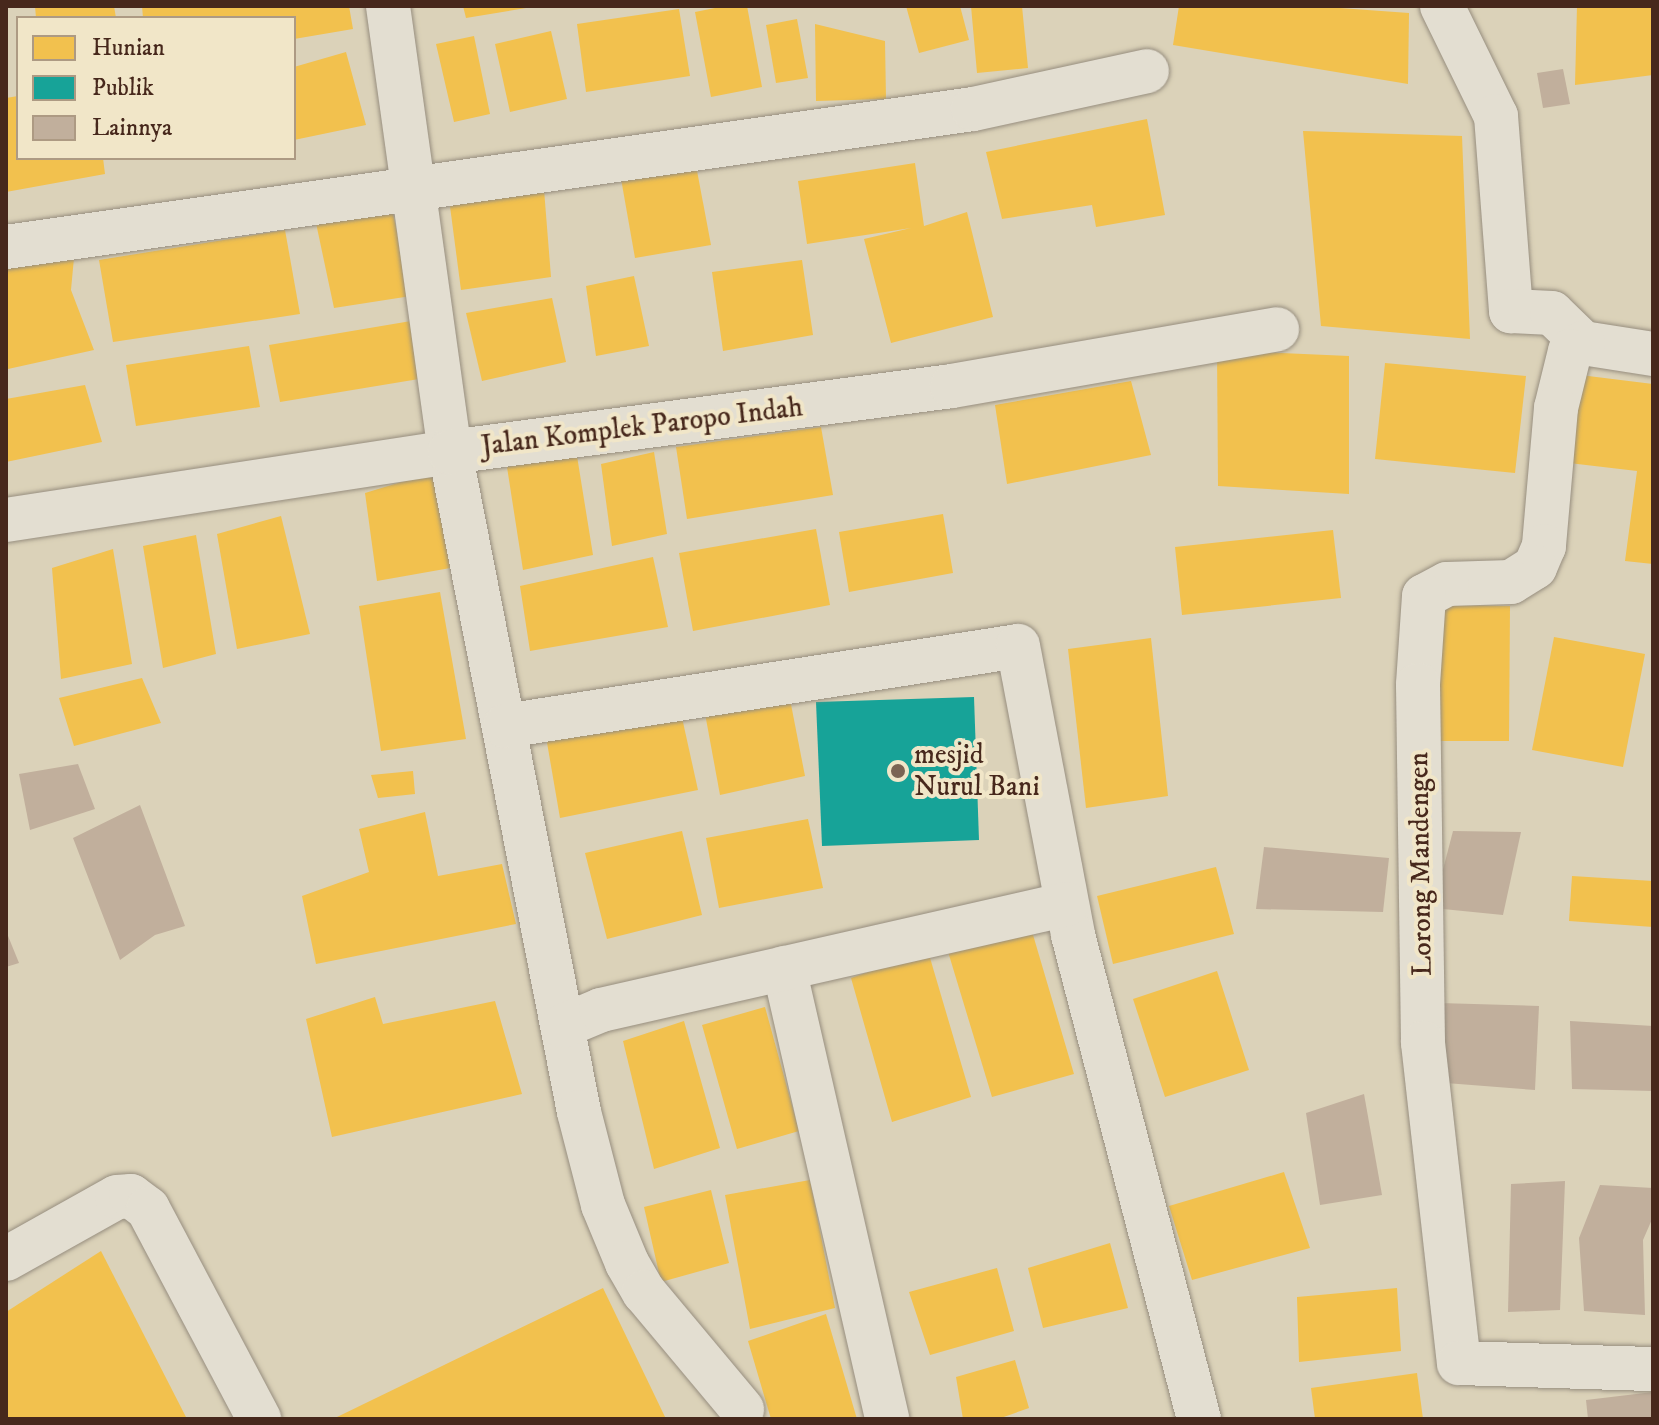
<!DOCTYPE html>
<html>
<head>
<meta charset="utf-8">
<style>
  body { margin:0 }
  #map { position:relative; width:1659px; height:1425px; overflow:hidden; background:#dbd2b9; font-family:"IM FELL DW Pica",serif }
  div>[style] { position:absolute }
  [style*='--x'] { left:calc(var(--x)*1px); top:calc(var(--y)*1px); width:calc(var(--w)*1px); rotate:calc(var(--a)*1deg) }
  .homes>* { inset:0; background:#f2c14e }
  .public>* { inset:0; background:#17a398 }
  .building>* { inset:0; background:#c1af9c }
  .roads { filter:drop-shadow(0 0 2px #978e7f) drop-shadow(0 0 2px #978e7f) }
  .minor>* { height:44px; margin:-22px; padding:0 22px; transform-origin:22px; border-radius:22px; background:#e3ded1 }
  .dots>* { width:22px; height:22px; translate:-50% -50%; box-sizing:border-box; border:4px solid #f1e6c8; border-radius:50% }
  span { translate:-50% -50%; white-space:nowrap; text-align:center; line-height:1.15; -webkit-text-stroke:8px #f1e6c8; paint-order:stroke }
  .street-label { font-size:28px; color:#47281c }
  .poi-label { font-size:28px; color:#47281c }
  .left { translate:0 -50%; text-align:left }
  .frame { position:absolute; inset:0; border:8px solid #47281c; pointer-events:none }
  .legend { position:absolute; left:16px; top:16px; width:280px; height:144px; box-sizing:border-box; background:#f1e6c8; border:2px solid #ad9a83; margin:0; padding:10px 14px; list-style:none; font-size:24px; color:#47281c }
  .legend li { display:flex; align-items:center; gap:16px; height:40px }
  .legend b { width:40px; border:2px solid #ad9a83 }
</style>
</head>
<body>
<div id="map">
  <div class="homes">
    <div style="clip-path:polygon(35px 6px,114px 6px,116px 18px,36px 18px)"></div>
    <div style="clip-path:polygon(142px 6px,349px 6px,353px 29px,294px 39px,294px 18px,143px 18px)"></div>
    <div style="clip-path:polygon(463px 6px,526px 6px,526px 8px,466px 18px)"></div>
    <div style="clip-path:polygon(725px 6px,747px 6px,762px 87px,711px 97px,695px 12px)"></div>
    <div style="clip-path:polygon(906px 6px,960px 6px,969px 40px,919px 53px)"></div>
    <div style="clip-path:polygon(971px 6px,1022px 6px,1028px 68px,977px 73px)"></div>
    <div style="clip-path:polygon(1179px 6px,1312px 6px,1409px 13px,1408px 84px,1173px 45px)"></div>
    <div style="clip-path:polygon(1577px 6px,1653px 6px,1653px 75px,1575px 85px)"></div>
    <div style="clip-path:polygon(679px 9px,690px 76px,586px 92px,577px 24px)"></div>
    <div style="clip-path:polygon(797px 19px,808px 78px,776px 83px,766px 25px)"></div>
    <div style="clip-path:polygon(815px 24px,885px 41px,886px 99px,816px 101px)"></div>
    <div style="clip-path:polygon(551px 31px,567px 99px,510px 112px,495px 44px)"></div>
    <div style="clip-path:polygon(474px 36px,490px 114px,454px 122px,436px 44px)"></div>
    <div style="clip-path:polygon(346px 52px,366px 125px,294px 140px,294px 67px)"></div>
    <div style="clip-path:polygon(18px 96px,18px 158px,103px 158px,105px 174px,6px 192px,6px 98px)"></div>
    <div style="clip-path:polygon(1147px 119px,1165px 215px,1096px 227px,1092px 205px,1002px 219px,986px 152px)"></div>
    <div style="clip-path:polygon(1303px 131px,1462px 136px,1470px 339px,1321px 326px)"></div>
    <div style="clip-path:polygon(695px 160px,711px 245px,635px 258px,620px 173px)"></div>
    <div style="clip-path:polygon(915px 163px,924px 226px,967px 212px,993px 317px,891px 343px,864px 239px,911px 228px,807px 244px,798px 181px)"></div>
    <div style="clip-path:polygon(543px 177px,551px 277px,461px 290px,448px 191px)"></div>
    <div style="clip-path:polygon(392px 209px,411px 296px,334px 308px,316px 223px)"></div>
    <div style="clip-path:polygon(285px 230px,300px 314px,113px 342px,99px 260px)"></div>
    <div style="clip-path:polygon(75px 247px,71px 290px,94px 350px,8px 369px,6px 260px)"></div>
    <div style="clip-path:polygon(802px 260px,813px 335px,723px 351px,712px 272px)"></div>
    <div style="clip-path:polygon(634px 276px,649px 346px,596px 356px,586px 286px)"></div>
    <div style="clip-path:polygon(552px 298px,566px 362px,482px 381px,466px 313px)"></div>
    <div style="clip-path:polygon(411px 321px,425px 378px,280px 402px,269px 345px)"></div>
    <div style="clip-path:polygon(249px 346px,260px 407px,136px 426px,126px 365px)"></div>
    <div style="clip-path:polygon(1217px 350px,1349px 356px,1349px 494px,1218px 486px)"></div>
    <div style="clip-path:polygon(1385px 363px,1526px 376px,1515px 473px,1375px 459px)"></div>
    <div style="clip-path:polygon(1580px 375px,1653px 384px,1653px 564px,1625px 561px,1637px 471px,1569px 463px)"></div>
    <div style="clip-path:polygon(1131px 381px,1151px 455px,1007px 484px,995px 405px)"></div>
    <div style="clip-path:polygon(85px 385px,102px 442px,6px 462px,6px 399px)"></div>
    <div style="clip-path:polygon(821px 427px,833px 495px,687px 519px,676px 447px)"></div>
    <div style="clip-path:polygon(654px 452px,667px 534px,612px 546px,601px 464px)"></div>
    <div style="clip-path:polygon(577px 456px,593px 555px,523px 570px,507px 467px)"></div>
    <div style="clip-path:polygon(434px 472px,456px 567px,377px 581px,365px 493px)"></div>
    <div style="clip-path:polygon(943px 514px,953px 573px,849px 592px,839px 532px)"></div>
    <div style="clip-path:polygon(281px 516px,310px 634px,237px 649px,217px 534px)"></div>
    <div style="clip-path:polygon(816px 529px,830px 605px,693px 631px,679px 553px)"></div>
    <div style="clip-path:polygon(1333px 530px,1341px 598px,1182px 615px,1175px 547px)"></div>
    <div style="clip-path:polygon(196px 535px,216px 654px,163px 668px,143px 546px)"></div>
    <div style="clip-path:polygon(113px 549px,132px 664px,61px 679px,52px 568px)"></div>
    <div style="clip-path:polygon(653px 557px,668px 627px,530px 651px,520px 586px)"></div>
    <div style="clip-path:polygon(440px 592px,466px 739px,381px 751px,359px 606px)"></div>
    <div style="clip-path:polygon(1438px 605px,1510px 606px,1509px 741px,1436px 741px)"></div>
    <div style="clip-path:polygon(1554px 637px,1645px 654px,1623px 767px,1532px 750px)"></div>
    <div style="clip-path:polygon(1151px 638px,1168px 796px,1086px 808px,1068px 649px)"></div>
    <div style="clip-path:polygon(142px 678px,161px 723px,74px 746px,59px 698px)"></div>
    <div style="clip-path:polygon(788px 689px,805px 776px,720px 795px,704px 708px)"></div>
    <div style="clip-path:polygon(679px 704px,698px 790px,560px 818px,545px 731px)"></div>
    <div style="clip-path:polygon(413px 771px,415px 794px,378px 798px,371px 775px)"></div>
    <div style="clip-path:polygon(425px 812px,438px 876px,502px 864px,516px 924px,316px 964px,302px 896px,369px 872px,359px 829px)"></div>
    <div style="clip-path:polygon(808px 819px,823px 888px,719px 908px,706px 838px)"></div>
    <div style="clip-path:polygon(682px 831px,702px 915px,607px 939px,585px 853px)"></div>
    <div style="clip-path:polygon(1216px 867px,1234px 934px,1113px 964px,1097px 896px)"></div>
    <div style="clip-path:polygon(1572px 876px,1653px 881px,1653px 927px,1569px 921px)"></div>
    <div style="clip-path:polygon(1031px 928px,1074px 1074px,992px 1097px,946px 945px)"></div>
    <div style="clip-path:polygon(928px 951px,971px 1097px,892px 1122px,851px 978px)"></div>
    <div style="clip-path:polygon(1217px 971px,1249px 1070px,1165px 1097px,1133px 999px)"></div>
    <div style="clip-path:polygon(375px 997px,383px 1024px,495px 1001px,522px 1094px,332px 1137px,306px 1019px)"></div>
    <div style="clip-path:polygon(765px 1007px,799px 1131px,737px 1149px,702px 1025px)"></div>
    <div style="clip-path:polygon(684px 1021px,720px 1148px,654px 1169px,623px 1041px)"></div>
    <div style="clip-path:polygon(1284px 1172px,1310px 1248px,1192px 1280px,1169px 1206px)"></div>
    <div style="clip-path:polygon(810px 1180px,835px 1308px,750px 1329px,725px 1195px)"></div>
    <div style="clip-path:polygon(711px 1190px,729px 1263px,661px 1282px,644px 1207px)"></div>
    <div style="clip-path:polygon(1110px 1243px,1128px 1308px,1043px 1328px,1028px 1268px)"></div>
    <div style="clip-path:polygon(101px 1251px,187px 1419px,6px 1419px,6px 1312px)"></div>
    <div style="clip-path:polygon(997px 1268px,1014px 1331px,930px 1355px,909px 1292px)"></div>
    <div style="clip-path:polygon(603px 1288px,666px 1419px,338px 1419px,337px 1417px)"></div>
    <div style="clip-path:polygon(1397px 1288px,1401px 1351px,1299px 1362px,1297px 1297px)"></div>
    <div style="clip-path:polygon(826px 1314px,857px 1419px,771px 1419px,748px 1341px)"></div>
    <div style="clip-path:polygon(1015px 1360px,1029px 1408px,998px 1419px,963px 1419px,956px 1377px)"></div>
    <div style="clip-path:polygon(1417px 1373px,1423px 1419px,1315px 1419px,1311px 1388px)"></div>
  </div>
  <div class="public">
    <div style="clip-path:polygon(974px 697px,979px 840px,822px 846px,816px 702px)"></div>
  </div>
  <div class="building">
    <div style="clip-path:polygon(1563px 69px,1570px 104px,1543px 108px,1537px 73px)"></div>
    <div style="clip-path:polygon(78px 764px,95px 809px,30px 830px,19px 774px)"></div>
    <div style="clip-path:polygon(140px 805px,185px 926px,155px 935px,120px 960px,73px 838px)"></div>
    <div style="clip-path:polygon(1453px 831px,1521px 832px,1503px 915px,1433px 908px)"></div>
    <div style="clip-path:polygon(1264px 847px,1389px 858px,1383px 912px,1256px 909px)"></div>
    <div style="clip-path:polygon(6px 931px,19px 963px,6px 967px)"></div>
    <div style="clip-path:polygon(1439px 1003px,1539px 1006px,1535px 1090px,1433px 1082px)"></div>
    <div style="clip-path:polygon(1570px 1021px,1653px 1026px,1653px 1091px,1572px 1089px)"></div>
    <div style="clip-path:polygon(1364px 1094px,1382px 1195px,1320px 1205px,1306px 1113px)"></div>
    <div style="clip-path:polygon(1565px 1181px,1560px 1310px,1508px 1312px,1511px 1184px)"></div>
    <div style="clip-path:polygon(1600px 1185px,1653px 1188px,1653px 1217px,1643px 1240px,1645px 1315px,1584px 1311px,1579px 1238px)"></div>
    <div style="clip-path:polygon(1653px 1392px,1653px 1419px,1588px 1419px,1586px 1400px)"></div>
  </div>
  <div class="roads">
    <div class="minor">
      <div style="--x:388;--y:6;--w:450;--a:82.1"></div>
      <div style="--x:450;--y:452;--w:672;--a:78.94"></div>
      <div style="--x:579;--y:1112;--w:96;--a:75.5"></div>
      <div style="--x:603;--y:1205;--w:63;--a:67.5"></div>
      <div style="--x:627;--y:1263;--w:34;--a:60"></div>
      <div style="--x:644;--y:1292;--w:153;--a:50.1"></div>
      <div style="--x:1442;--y:6;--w:123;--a:63.9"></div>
      <div style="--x:1496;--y:116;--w:196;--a:85.6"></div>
      <div style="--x:1511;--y:311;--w:41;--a:2.8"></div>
      <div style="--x:1552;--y:313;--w:43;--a:44.1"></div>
      <div style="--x:6;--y:247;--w:977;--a:-8.12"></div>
      <div style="--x:973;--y:109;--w:178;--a:-12.3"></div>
      <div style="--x:1653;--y:354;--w:71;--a:-171.1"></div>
      <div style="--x:1583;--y:343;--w:15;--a:148"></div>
      <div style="--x:1570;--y:351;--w:59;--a:103.8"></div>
      <div style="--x:1556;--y:408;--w:139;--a:95"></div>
      <div style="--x:1544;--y:546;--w:23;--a:113"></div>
      <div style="--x:1535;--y:567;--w:28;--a:148"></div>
      <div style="--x:1511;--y:582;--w:64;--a:178.2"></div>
      <div style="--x:1447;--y:584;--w:26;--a:152"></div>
      <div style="--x:1424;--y:596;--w:89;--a:93.9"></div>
      <div style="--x:1418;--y:685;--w:358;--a:89.2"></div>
      <div style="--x:1423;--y:1043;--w:322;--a:83.6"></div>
      <div style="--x:1459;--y:1363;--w:194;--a:1.8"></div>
      <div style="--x:6;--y:520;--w:449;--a:-8.7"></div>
      <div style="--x:450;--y:452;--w:506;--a:-7.49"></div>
      <div style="--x:952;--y:386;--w:330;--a:-9.9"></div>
      <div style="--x:505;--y:726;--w:519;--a:-8.86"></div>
      <div style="--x:1018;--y:646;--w:294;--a:79.2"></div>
      <div style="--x:1073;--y:935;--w:500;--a:75.41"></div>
      <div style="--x:784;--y:968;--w:463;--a:77.1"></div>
      <div style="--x:563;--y:1026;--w:41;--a:-22.8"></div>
      <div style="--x:601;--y:1010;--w:477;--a:-12.8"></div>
      <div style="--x:6;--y:1259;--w:127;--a:-29.2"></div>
      <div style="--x:117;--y:1197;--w:14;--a:-4"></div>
      <div style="--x:131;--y:1196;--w:21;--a:37"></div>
      <div style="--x:148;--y:1209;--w:238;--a:62.1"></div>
    </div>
  </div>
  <div class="dots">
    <div style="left:898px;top:771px;background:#7b6453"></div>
  </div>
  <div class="street-label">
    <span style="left:642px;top:427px;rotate:-7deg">Jalan Komplek Paropo Indah</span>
    <span style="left:1421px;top:864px;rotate:-91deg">Lorong Mandengen</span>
  </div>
  <div class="poi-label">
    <span class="left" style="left:914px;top:771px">mesjid<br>Nurul Bani</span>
  </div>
  <div class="frame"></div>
  <ul class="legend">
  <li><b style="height:22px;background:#f2c14e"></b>Hunian</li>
  <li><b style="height:22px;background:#17a398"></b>Publik</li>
  <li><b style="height:22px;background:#c1af9c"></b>Lainnya</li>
  </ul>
</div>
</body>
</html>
